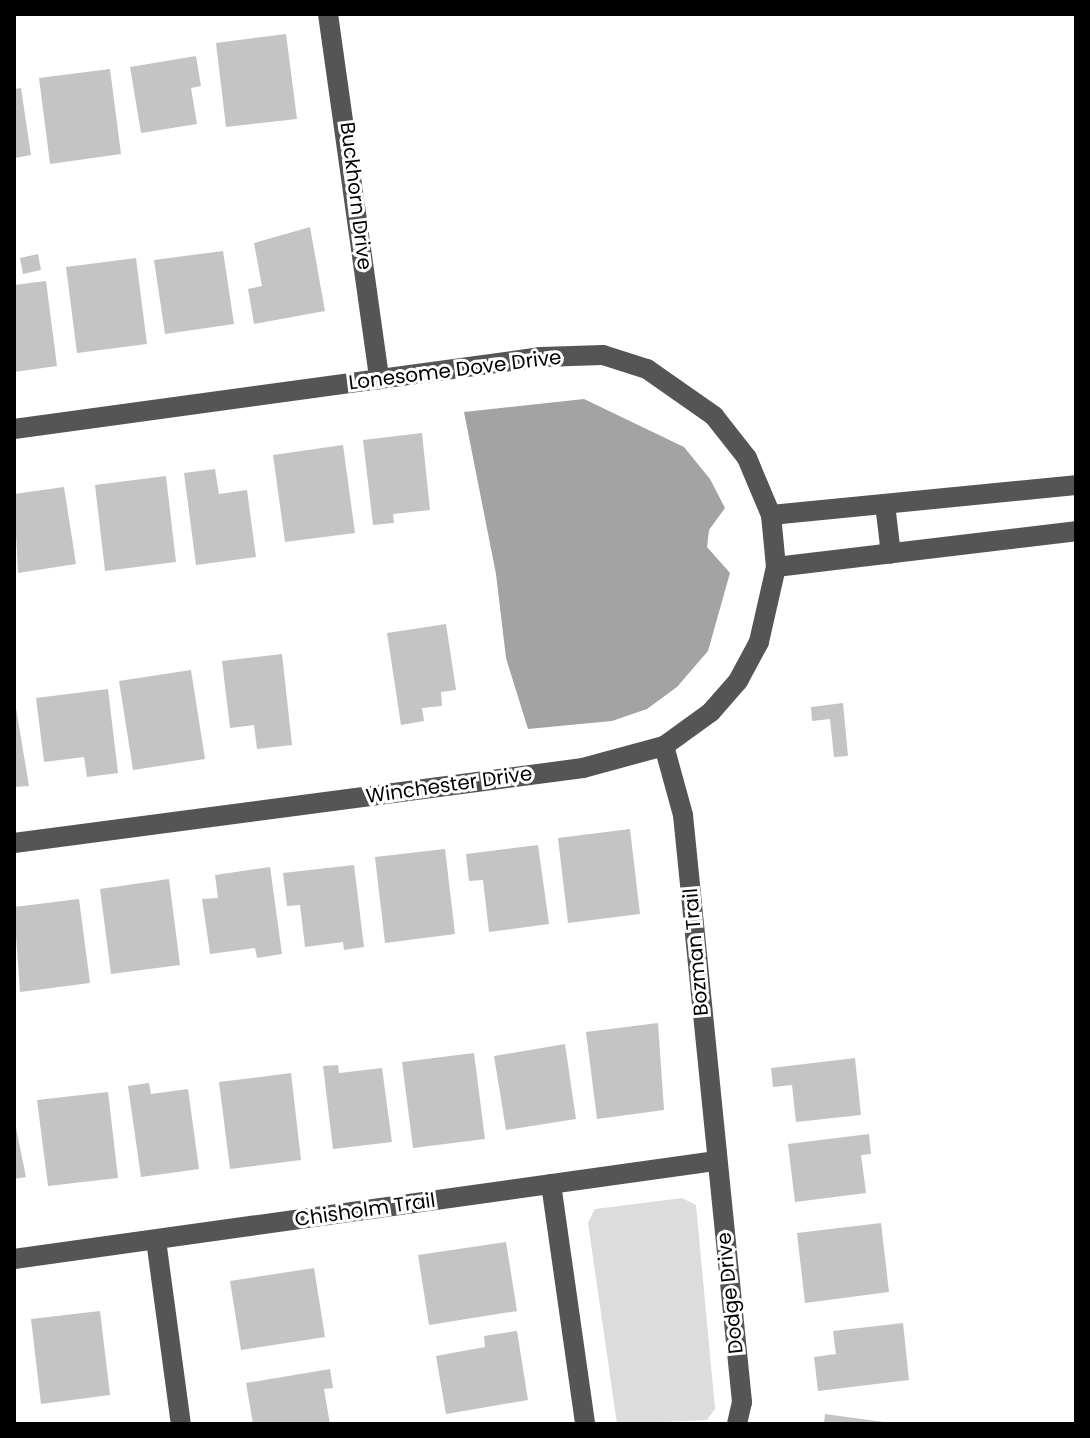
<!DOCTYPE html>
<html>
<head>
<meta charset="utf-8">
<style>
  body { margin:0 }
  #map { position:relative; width:1090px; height:1438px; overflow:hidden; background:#fff; font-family:Poppins,sans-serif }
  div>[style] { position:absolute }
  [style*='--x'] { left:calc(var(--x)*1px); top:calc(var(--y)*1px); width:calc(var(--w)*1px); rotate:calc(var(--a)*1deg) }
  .green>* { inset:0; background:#dcdcdc }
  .water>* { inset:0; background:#a3a3a3 }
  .building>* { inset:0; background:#c4c4c4 }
  .minor>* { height:20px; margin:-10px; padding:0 10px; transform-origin:10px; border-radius:10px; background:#555 }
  span { translate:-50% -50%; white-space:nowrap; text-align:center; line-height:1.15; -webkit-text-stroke:6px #fff; paint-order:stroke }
  .street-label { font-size:20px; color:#000 }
  .frame { position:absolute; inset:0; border:16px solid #000; pointer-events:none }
</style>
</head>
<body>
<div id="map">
  <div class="green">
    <div style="clip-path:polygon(682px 1198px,696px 1205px,715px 1409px,707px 1420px,617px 1424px,588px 1223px,595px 1209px)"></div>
  </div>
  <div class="water">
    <div style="clip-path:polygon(584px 399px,684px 447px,710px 479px,725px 508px,709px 530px,707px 547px,730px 573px,708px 651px,677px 687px,647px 709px,612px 721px,528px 729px,506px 658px,496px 574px,464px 412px)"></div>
  </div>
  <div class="building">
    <div style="clip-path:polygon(286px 34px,297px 119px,226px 127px,216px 43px)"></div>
    <div style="clip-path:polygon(196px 56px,201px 86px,191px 88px,197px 124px,141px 133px,130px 67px)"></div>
    <div style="clip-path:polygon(110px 69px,121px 154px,50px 164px,39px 78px)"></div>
    <div style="clip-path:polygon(21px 88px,31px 155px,14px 158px,14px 89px)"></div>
    <div style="clip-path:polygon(310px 227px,325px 311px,254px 324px,248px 289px,262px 286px,254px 243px)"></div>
    <div style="clip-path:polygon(223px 251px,234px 324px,165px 334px,154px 260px)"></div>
    <div style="clip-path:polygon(38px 254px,41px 270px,23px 274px,20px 258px)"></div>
    <div style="clip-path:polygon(136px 258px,147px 344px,77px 353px,66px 267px)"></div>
    <div style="clip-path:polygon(46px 281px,57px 366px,14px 372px,14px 285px)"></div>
    <div style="clip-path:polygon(422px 433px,430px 510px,393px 514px,394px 523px,373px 525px,363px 440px)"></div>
    <div style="clip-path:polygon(343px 445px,355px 533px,285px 542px,273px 455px)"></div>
    <div style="clip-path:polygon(215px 469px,219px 494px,247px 490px,256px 557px,196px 565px,184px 473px)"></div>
    <div style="clip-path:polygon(166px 476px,176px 562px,105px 571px,95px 485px)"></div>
    <div style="clip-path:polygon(64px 487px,76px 564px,18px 573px,14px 494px)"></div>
    <div style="clip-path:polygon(446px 624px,456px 690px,441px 692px,442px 706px,422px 708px,424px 721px,401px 725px,387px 633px)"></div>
    <div style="clip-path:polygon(282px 654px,292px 745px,257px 749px,254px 725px,230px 728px,222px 661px)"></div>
    <div style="clip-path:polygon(191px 670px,205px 759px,133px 770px,119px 681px)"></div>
    <div style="clip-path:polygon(108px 689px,118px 773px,87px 777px,84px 757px,44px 762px,36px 698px)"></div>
    <div style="clip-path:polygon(14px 696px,29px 786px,14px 787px)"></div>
    <div style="clip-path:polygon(843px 703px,848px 756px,834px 757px,830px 719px,812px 721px,811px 707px)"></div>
    <div style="clip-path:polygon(630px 829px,640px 914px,568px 923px,558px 838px)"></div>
    <div style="clip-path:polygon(538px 845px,549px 924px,489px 932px,483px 880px,469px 881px,466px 854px)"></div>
    <div style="clip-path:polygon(445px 849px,455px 934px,385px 943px,375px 857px)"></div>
    <div style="clip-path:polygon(354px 865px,364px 947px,344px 950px,343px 942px,305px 947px,300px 905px,287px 906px,283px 873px)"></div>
    <div style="clip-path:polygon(270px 867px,282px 954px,257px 958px,255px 948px,210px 954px,202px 899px,218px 898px,215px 875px)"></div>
    <div style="clip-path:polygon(169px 879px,180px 965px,111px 974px,100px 889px)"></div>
    <div style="clip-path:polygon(79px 899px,90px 983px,20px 992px,14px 907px)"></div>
    <div style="clip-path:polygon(658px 1023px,664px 1110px,597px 1119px,586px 1032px)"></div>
    <div style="clip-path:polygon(565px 1044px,576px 1119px,506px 1130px,494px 1056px)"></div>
    <div style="clip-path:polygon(474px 1053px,485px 1139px,413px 1148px,402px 1062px)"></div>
    <div style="clip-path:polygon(855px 1058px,861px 1115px,796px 1122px,792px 1085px,773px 1087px,771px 1068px)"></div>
    <div style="clip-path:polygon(338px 1065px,339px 1073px,382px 1068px,392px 1142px,333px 1149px,323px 1066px)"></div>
    <div style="clip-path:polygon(291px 1073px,301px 1160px,230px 1169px,219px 1082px)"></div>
    <div style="clip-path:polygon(149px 1083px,151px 1094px,188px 1089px,199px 1169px,141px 1177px,128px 1086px)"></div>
    <div style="clip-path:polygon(108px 1092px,118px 1178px,48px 1186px,37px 1100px)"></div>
    <div style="clip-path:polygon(14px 1118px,26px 1177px,14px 1179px)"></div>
    <div style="clip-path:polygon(869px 1134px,871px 1154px,861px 1155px,866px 1193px,795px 1202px,788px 1144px)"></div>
    <div style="clip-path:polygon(881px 1223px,889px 1292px,805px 1303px,797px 1233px)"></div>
    <div style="clip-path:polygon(506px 1242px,517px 1311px,429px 1325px,418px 1255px)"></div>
    <div style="clip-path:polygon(314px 1268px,325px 1337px,241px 1350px,230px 1281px)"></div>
    <div style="clip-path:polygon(100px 1311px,110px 1395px,41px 1404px,31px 1319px)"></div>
    <div style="clip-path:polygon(903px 1323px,909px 1380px,818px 1391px,814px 1357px,836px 1354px,833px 1331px)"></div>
    <div style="clip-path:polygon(517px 1331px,528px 1400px,446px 1414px,436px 1356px,485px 1347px,484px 1336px)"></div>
    <div style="clip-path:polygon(330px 1369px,333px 1388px,324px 1389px,330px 1424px,253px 1424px,246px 1383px)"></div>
    <div style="clip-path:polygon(825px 1414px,884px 1422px,884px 1424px,824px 1424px)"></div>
  </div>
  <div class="minor">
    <div style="--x:328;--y:14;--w:369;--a:82"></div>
    <div style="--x:14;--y:429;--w:532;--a:-7.78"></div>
    <div style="--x:541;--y:357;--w:62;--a:-1.8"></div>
    <div style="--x:603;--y:355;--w:46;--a:17.7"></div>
    <div style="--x:647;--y:369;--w:82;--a:35"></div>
    <div style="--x:714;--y:416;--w:53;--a:51.8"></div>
    <div style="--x:747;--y:458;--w:62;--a:67.2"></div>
    <div style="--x:771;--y:515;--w:52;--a:84.5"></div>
    <div style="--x:776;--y:567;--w:77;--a:102.8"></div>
    <div style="--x:759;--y:642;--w:44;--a:118.3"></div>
    <div style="--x:738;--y:681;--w:41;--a:131.1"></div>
    <div style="--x:711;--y:712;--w:58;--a:144.1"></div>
    <div style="--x:664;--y:746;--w:84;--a:164.8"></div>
    <div style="--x:583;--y:768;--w:574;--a:172.49"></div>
    <div style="--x:885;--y:504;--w:50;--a:83.2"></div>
    <div style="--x:771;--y:515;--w:306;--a:-5.6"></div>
    <div style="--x:776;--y:567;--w:302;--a:-6.8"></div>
    <div style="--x:664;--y:746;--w:72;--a:74.6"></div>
    <div style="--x:683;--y:815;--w:590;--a:84.26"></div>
    <div style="--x:742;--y:1402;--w:23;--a:103"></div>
    <div style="--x:551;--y:1184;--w:242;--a:81.9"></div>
    <div style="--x:156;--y:1240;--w:186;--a:82.3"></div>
    <div style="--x:14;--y:1259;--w:709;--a:-7.95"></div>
  </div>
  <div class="street-label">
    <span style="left:356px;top:196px;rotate:83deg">Buckhorn Drive</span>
    <span style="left:455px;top:370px;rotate:-7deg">Lonesome Dove Drive</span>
    <span style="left:449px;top:785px;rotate:-8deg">Winchester Drive</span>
    <span style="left:696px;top:952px;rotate:-95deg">Bozman Trail</span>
    <span style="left:365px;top:1210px;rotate:-8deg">Chisholm Trail</span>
    <span style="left:730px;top:1293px;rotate:-96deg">Dodge Drive</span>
  </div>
  <div class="frame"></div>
</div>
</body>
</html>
